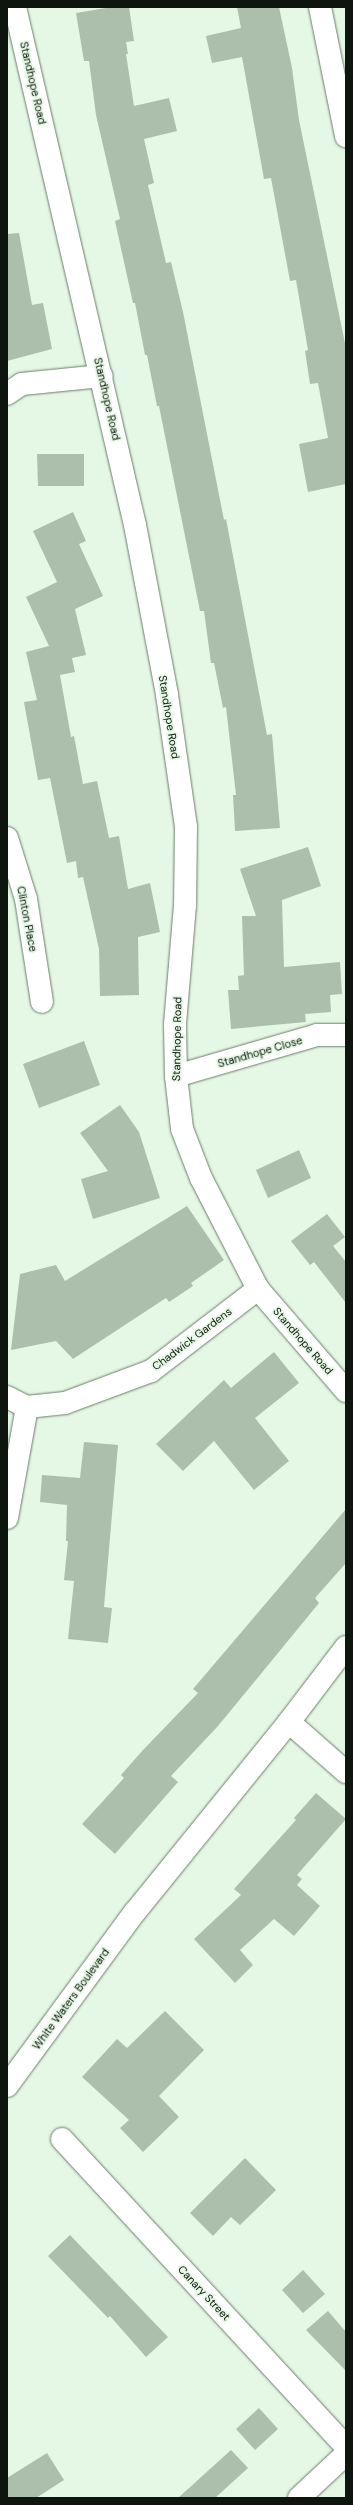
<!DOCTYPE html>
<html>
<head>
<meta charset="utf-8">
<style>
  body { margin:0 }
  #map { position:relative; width:353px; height:2505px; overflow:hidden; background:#e5f7e5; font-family:"DM Sans",sans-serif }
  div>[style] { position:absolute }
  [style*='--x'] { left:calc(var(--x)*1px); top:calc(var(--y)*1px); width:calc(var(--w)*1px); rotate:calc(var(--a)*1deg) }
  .building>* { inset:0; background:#acbeac }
  .roads { filter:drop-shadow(0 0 1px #6c7c6c) drop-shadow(0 0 1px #6c7c6c) }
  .minor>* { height:22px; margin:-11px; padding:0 11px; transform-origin:11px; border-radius:11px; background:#fff }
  span { translate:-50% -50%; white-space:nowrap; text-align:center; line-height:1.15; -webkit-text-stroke:3.5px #e5f7e5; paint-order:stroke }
  .street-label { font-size:11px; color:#0e140e }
  .frame { position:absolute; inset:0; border:8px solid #0e140e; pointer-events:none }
</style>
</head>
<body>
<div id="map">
  <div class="building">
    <div style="clip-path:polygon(112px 7px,129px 7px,134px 41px,126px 42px,128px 54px,126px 54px,134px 106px,169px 98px,177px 131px,144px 139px,154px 183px,148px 185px,166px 263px,171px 262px,183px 312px,224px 520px,226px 519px,267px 735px,272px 734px,280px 828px,235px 831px,233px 795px,236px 795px,226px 707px,223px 708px,214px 663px,211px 663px,204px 611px,200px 611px,159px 406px,157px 406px,147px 355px,145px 355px,135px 303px,133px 303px,115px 221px,120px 219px,96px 115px,89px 61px,84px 61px,76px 13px)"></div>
    <div style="clip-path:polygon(237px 7px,279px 7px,292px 68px,299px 120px,346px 348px,346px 484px,308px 492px,299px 444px,328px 438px,318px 383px,310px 384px,305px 351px,308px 350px,296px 280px,290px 281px,271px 178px,264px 179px,242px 57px,212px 63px,206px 36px,241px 28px)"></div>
    <div style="clip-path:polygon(19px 233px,32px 305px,43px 303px,52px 349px,7px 361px,7px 234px)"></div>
    <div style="clip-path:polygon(37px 454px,84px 454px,84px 486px,38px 486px)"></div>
    <div style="clip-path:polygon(73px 512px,86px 541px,79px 544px,103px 596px,75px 609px,86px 655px,72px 658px,75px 672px,60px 675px,71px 737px,74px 736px,83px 784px,97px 781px,109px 838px,119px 836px,128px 889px,150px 883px,160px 932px,138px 937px,139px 995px,100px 996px,99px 949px,83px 877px,78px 878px,76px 861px,67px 863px,50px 778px,38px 780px,24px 702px,37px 700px,26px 652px,49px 646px,26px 597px,57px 582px,33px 531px)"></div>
    <div style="clip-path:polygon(308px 847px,321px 886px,282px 900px,284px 967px,340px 962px,342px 994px,330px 995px,331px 1012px,305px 1014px,306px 1022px,231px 1029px,228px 990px,239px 990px,238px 976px,244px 975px,242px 916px,256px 916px,240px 869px)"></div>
    <div style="clip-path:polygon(84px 1041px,100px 1085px,39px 1108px,23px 1064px)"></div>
    <div style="clip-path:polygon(120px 1105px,139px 1132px,160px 1198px,93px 1219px,81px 1179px,108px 1171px,80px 1133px)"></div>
    <div style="clip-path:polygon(299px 1150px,311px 1178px,268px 1198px,256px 1170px)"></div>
    <div style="clip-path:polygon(187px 1206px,224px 1260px,191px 1283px,193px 1286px,169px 1302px,166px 1298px,73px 1359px,56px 1341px,11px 1350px,20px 1274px,56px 1265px,65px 1281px)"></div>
    <div style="clip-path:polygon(327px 1214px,345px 1237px,333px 1246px,346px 1262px,346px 1303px,314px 1262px,310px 1265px,291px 1241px)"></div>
    <div style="clip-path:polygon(274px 1352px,299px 1383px,255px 1418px,289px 1461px,254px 1490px,214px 1441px,183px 1471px,156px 1444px,224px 1380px,231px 1388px)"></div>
    <div style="clip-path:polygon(84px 1442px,118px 1445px,104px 1607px,112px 1608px,108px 1643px,68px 1639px,74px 1581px,64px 1580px,68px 1541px,66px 1541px,67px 1505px,40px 1502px,42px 1475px,80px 1478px)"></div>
    <div style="clip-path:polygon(346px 1509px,346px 1563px,315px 1598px,319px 1603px,218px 1726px,171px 1776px,178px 1782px,115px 1854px,82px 1824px,124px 1778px,121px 1775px,143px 1750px,198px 1693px,193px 1689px)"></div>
    <div style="clip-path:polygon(316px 1793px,346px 1819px,297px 1875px,302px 1879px,297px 1885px,320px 1906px,294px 1936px,274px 1919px,240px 1950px,253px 1965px,235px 1983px,194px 1939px,241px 1895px,234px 1889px,296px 1820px,294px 1818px)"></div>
    <div style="clip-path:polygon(165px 2011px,204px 2050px,159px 2096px,179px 2117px,143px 2152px,120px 2128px,129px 2120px,82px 2077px,117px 2039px,127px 2048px)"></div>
    <div style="clip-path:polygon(245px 2158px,276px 2190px,240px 2225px,231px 2217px,213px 2236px,190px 2213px)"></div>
    <div style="clip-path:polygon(70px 2235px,168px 2337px,146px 2357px,110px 2316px,108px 2318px,48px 2256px)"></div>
    <div style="clip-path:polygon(303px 2270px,325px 2294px,303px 2313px,282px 2290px)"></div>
    <div style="clip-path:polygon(328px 2311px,346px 2332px,346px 2371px,306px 2330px)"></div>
    <div style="clip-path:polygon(259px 2408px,278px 2429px,255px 2450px,236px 2429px)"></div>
    <div style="clip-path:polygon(231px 2450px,248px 2468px,215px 2498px,178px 2498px)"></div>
    <div style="clip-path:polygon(47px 2453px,64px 2480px,36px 2498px,7px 2498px,7px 2478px)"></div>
  </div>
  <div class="roads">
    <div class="minor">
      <div style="--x:15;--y:7;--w:532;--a:76.96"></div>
      <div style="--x:135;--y:525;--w:173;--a:79.3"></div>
      <div style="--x:167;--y:695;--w:133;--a:81.8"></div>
      <div style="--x:186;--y:827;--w:78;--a:90.7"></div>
      <div style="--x:185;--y:905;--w:120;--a:94.8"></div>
      <div style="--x:175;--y:1025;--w:51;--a:88.9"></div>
      <div style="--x:176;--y:1076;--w:53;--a:83.5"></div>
      <div style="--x:182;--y:1129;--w:53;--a:68.8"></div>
      <div style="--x:201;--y:1178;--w:125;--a:62.8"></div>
      <div style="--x:258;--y:1289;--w:135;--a:49.2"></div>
      <div style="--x:320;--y:7;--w:132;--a:78.6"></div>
      <div style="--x:7;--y:394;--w:18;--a:-34"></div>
      <div style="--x:22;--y:384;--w:80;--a:-5.7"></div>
      <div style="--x:7;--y:838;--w:64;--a:72.7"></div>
      <div style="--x:26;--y:899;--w:104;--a:81.2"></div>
      <div style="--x:176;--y:1076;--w:147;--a:-16.2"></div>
      <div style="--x:317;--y:1035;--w:29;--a:0"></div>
      <div style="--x:7;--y:1397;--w:22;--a:27"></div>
      <div style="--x:27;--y:1407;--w:38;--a:-6"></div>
      <div style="--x:65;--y:1403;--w:92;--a:-20.4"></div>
      <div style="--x:151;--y:1371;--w:135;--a:-37.5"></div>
      <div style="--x:7;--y:1518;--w:113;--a:-79.8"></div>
      <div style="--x:289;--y:1722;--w:76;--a:41.3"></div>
      <div style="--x:7;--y:2086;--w:216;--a:-53.7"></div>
      <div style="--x:135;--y:1912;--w:245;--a:-51"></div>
      <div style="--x:289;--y:1722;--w:94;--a:-52.8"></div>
      <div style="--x:62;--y:2139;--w:419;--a:47.3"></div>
      <div style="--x:299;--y:2498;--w:64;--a:-43.1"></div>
    </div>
  </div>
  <div class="street-label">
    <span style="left:33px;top:83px;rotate:77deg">Standhope Road</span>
    <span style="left:107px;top:399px;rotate:77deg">Standhope Road</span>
    <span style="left:169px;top:717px;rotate:81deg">Standhope Road</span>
    <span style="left:27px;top:919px;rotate:79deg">Clinton Place</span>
    <span style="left:177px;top:1039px;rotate:-89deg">Standhope Road</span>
    <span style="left:260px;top:1052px;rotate:-16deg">Standhope Close</span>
    <span style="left:192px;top:1339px;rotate:-37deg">Chadwick Gardens</span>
    <span style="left:303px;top:1341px;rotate:49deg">Standhope Road</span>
    <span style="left:71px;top:1999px;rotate:-54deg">White Waters Boulevard</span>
    <span style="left:204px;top:2293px;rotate:47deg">Canary Street</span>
  </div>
  <div class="frame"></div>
</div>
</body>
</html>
